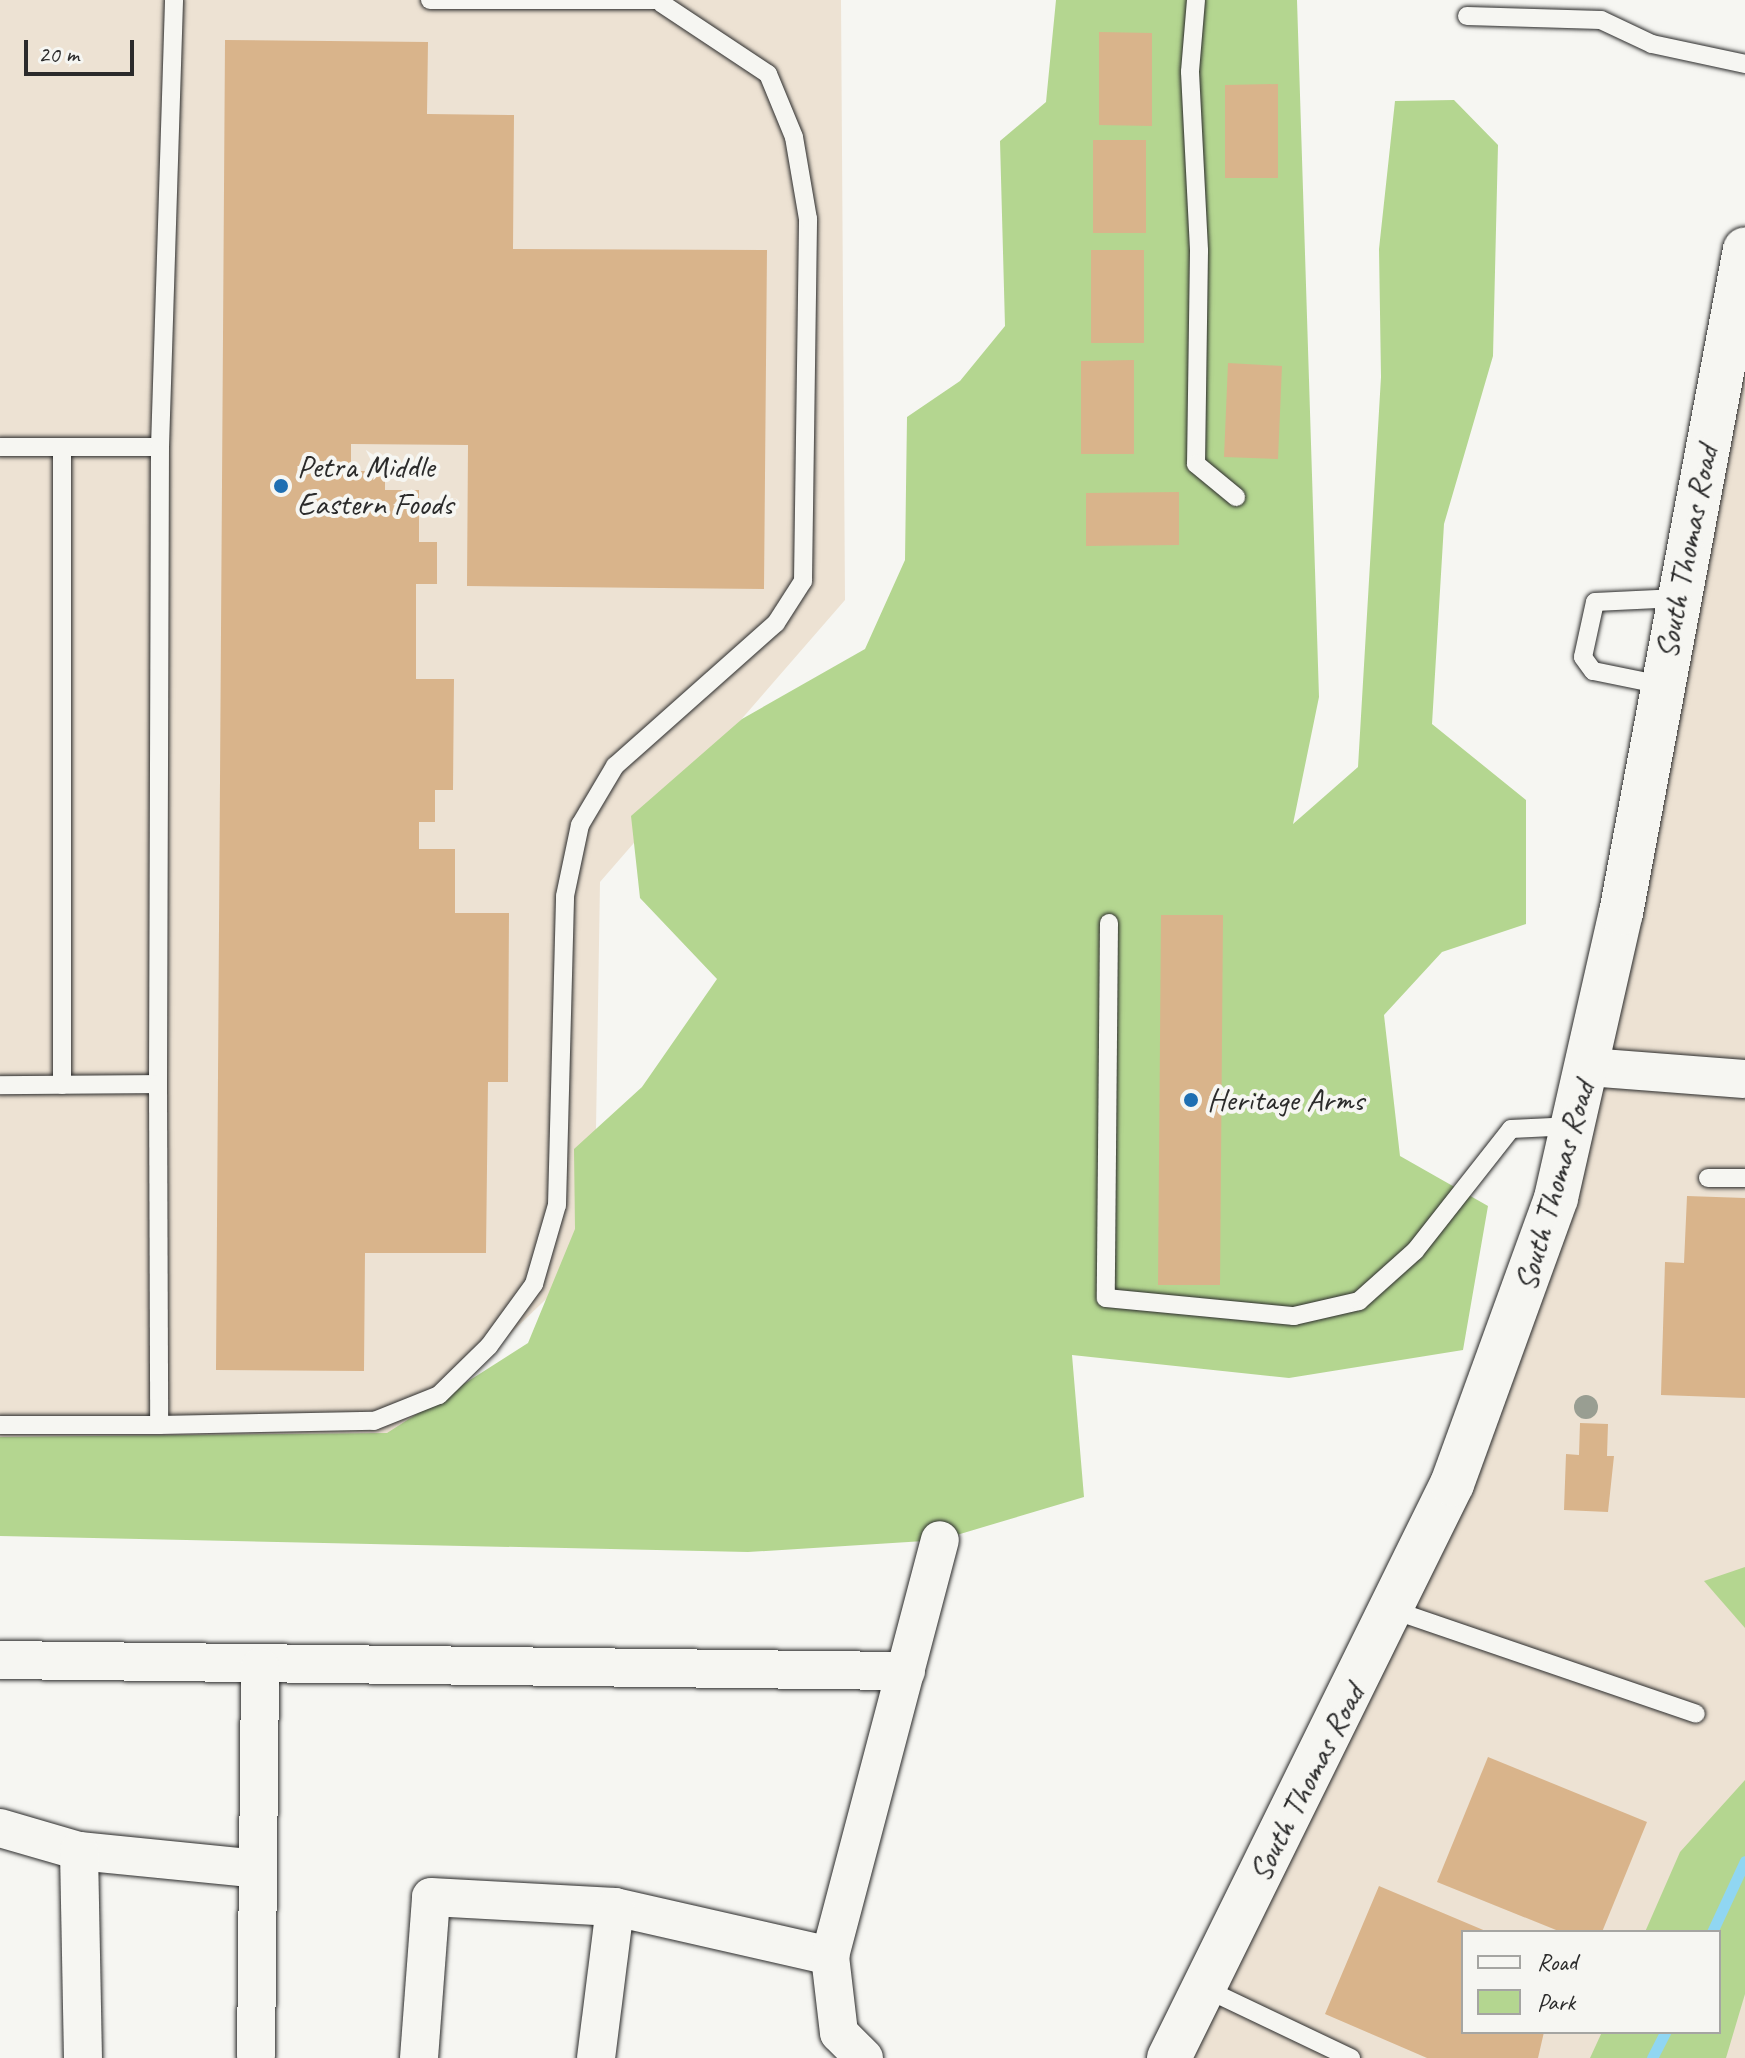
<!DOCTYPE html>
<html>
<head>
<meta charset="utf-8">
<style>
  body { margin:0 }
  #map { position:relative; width:1745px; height:2058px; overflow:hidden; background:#f6f6f2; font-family:Caveat,sans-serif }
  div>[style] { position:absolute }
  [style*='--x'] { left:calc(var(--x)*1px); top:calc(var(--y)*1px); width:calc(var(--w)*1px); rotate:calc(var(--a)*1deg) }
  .built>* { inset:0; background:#ede2d3 }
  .green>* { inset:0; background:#b4d690 }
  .stream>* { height:11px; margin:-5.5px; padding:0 5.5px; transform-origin:5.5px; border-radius:5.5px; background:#90d6f2 }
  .building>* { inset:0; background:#d9b48b }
  .roads { filter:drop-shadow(0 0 2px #2b2b2b) drop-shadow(0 0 2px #2b2b2b) }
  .service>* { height:18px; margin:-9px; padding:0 9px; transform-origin:9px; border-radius:9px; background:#f6f6f2 }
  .minor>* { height:38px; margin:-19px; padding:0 19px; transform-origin:19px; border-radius:19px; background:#f6f6f2 }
  .tertiary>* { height:44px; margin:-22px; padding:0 22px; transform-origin:22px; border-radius:22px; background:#f6f6f2 }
  .trees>* { width:24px; height:24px; margin:-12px; border-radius:50%; background:#999e92 }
  .dots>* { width:22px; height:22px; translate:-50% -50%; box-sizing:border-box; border:4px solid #f6f6f2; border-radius:50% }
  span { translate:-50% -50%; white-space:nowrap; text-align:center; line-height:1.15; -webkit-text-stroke:8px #f6f6f2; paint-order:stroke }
  .poi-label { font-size:32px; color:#2b2b2b }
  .left { translate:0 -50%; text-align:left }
  .street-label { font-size:32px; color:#2b2b2b }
  .legend { position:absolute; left:1461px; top:1930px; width:260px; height:104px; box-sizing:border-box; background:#f6f6f2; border:2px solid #a5a5a2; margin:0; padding:10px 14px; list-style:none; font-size:24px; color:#2b2b2b }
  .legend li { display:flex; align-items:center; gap:16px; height:40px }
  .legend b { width:40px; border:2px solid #a5a5a2 }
  .scale { position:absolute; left:24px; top:40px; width:110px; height:36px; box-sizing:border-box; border:4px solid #2b2b2b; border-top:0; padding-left:10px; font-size:24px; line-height:28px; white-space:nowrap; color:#2b2b2b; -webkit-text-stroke:6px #f6f6f2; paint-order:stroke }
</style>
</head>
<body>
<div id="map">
  <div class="built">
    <div style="clip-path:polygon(0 0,841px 0,845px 600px,600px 882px,594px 1253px,390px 1449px,0 1447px)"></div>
    <div style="clip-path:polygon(evenodd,1745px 257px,1745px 2058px,1169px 2058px,1510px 1341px,1745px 257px,1463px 1932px,1719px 1932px,1719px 2032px,1463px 2032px,1463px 1932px)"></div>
  </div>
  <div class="green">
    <div style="clip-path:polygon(1056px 0,1297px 0,1319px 697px,1293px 824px,1358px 767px,1381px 377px,1379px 249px,1395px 101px,1454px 100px,1498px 145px,1493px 356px,1444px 524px,1432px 724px,1526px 800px,1526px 924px,1442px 952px,1384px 1015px,1400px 1156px,1488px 1206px,1463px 1350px,1289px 1378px,1072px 1355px,1084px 1497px,940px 1540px,748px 1552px,0 1536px,0 1437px,387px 1433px,528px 1343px,575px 1229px,574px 1149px,642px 1087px,717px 979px,640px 898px,631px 816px,742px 719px,865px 649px,905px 560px,907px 417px,960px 381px,1005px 326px,1000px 141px,1046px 102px)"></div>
    <div style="clip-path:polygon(1745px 1567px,1745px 1628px,1704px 1581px)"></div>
    <div style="clip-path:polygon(1745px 1780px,1745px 1994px,1726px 2058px,1590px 2058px,1602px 2032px,1719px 2032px,1719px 1932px,1645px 1932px,1680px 1852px)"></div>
  </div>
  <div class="stream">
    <div style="--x:1712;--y:1932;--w:78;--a:-65.1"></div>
    <div style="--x:1652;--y:2058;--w:29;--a:-63"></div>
  </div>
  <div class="building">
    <div style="clip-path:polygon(1099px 32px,1152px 33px,1152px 126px,1099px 125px)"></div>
    <div style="clip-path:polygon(225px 40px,428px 42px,427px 114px,514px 115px,513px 249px,767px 250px,764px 589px,467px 586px,468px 445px,351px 444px,351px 471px,385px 471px,385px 490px,419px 490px,419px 542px,437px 542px,437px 584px,416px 584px,416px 679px,454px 679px,453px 790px,435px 790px,435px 822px,419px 822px,419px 849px,455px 849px,455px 913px,509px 913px,508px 1082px,488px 1082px,486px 1253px,365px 1253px,364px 1371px,216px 1370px)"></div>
    <div style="clip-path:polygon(1278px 84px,1278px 178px,1225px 178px,1225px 85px)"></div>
    <div style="clip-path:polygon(1093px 140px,1146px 140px,1146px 233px,1093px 233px)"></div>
    <div style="clip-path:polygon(1091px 250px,1144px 250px,1144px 343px,1091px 343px)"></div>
    <div style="clip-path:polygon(1134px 360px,1134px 454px,1081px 454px,1081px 361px)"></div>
    <div style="clip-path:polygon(1228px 363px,1282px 366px,1278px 459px,1224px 457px)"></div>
    <div style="clip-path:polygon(1179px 492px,1179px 545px,1086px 546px,1086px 493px)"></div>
    <div style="clip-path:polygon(1161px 915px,1223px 915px,1220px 1285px,1158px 1285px)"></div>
    <div style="clip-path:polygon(1687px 1196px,1745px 1198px,1745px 1398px,1661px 1395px,1665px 1262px,1684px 1263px)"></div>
    <div style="clip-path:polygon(1580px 1423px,1608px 1424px,1607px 1456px,1614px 1456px,1608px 1512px,1564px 1510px,1566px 1454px,1579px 1455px)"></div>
    <div style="clip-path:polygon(1488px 1757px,1647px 1822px,1602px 1932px,1561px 1932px,1437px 1882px)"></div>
    <div style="clip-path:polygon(1379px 1886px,1488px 1932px,1463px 1932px,1463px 2032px,1544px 2032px,1538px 2058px,1427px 2058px,1325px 2014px)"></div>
  </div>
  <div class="roads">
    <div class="service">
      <div style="--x:430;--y:0;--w:231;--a:0"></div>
      <div style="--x:1196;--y:0;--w:72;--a:94.8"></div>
      <div style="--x:1190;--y:72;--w:179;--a:87.1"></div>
      <div style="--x:1199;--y:251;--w:213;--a:90.8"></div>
      <div style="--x:1196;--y:464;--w:52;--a:39.5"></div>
      <div style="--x:1467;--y:16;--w:134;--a:1.7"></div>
      <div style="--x:1601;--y:20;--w:56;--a:25.2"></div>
      <div style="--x:1652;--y:44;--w:95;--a:12.1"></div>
      <div style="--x:0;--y:447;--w:160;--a:0"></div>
      <div style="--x:160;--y:447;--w:637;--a:90.18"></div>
      <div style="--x:158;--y:1084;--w:158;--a:179.6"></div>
      <div style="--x:62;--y:447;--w:638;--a:90"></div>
      <div style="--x:160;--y:447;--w:447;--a:-88.2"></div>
      <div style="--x:1662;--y:685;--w:70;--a:-168.5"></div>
      <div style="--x:1593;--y:671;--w:17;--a:-126"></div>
      <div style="--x:1583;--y:657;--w:56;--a:-77.7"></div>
      <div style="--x:1595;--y:602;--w:83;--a:-2.8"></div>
      <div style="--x:1109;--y:923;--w:375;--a:90.5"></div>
      <div style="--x:1106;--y:1298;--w:189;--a:5.5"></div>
      <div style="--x:1294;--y:1316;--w:67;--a:-13"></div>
      <div style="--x:1359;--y:1301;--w:75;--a:-41.8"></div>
      <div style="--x:1415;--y:1251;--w:155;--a:-51.8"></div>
      <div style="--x:1511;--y:1129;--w:62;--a:-2.8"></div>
      <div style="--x:158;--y:1084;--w:341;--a:89.8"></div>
      <div style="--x:159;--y:1425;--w:215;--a:-1.1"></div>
      <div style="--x:374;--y:1421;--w:70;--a:-21.8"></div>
      <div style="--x:439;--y:1395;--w:70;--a:-44.4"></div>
      <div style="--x:489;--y:1346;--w:77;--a:-54"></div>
      <div style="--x:534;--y:1284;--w:82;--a:-73.8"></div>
      <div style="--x:557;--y:1205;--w:309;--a:-88.5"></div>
      <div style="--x:565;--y:896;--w:73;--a:-78.1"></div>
      <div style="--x:580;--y:825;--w:69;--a:-59.3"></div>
      <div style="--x:615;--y:766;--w:215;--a:-41.6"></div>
      <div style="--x:776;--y:623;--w:50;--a:-57.3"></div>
      <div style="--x:803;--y:581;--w:362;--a:-89.2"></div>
      <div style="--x:808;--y:219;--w:83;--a:-99.7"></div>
      <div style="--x:794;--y:137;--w:68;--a:-112.4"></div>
      <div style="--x:768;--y:74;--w:128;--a:-146.4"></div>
      <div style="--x:1708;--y:1178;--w:37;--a:0"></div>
      <div style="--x:0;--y:1425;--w:159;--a:0"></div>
      <div style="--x:1393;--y:1610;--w:320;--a:18.9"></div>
      <div style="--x:1204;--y:1988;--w:163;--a:25.5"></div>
    </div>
    <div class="minor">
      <div style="--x:1588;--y:1067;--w:157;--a:4.4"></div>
      <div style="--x:0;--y:1660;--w:906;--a:0.7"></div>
      <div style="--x:0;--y:1828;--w:82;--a:16.2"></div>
      <div style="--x:79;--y:1851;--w:180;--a:5.7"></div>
      <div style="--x:79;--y:1851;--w:207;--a:88.9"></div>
      <div style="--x:256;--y:2056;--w:389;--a:-89.4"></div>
      <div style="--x:419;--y:2058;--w:161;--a:-85.7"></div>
      <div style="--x:431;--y:1897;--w:184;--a:3.1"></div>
      <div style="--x:615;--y:1907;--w:221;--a:12.8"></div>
      <div style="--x:596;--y:2058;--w:152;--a:-82.8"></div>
      <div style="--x:864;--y:2058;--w:35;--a:-135"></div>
      <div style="--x:839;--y:2033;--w:78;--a:-96.7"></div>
      <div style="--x:830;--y:1956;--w:430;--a:-75.2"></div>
    </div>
    <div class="tertiary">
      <div style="--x:1169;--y:2058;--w:640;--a:-63.76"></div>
      <div style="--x:1452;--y:1484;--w:304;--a:-70"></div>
      <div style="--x:1556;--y:1198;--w:292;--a:-77.2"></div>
      <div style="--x:1621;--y:913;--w:675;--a:-79.42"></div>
    </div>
  </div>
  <div class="trees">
    <div style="left:1586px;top:1407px"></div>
  </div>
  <div class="dots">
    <div style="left:281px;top:486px;background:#1f6fb2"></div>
    <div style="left:1191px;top:1100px;background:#1f6fb2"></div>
  </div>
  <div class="poi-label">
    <span class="left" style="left:297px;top:486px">Petra Middle<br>Eastern Foods</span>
    <span class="left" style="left:1207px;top:1100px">Heritage Arms</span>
  </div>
  <div class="street-label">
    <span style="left:1687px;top:552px;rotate:-79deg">South Thomas Road</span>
    <span style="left:1555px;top:1186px;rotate:-74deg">South Thomas Road</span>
    <span style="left:1307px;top:1783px;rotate:-63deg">South Thomas Road</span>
  </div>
  <ul class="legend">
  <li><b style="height:10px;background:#f6f6f2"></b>Road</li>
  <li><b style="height:22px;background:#b4d690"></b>Park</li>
  </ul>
  <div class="scale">20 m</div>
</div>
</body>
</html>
